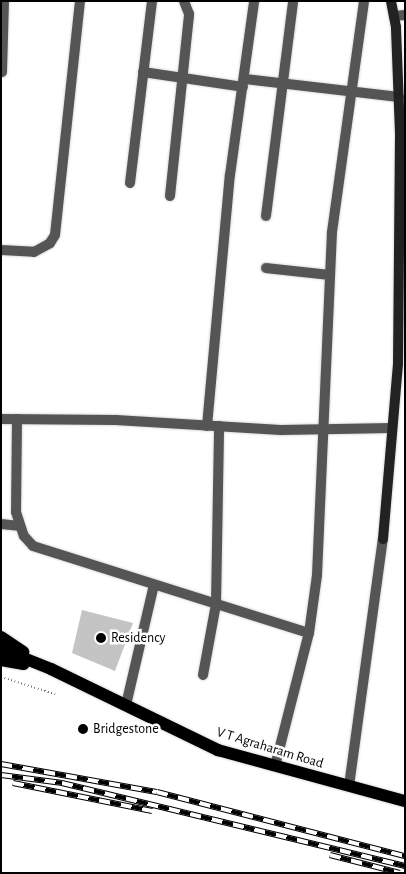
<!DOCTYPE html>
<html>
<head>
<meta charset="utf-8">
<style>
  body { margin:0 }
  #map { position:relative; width:406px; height:874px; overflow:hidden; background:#fff; font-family:"Alegreya Sans",sans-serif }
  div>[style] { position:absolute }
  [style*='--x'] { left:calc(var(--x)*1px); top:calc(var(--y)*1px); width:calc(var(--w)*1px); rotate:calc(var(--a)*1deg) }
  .building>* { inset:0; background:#c4c4c4 }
  .path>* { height:2px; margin-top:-1px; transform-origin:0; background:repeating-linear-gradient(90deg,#777 0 1px,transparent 0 3.5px) }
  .roads { filter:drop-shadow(0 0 1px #dbdbdb) drop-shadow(0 0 1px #dbdbdb) }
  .street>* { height:10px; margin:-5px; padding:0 5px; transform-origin:5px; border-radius:5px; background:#555 }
  .secondary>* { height:10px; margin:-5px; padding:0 5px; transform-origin:5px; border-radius:5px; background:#222 }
  .primary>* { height:12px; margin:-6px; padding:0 6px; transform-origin:6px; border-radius:6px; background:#000 }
  .rail>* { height:5.5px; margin-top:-2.75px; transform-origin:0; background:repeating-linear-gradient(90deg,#fff 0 11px,#000 0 22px); box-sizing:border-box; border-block:1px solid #000 }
  .dots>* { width:14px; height:14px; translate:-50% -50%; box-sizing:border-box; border:2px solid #fff; border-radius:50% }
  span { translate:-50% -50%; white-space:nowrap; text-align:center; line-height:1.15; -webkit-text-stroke:5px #fff; paint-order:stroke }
  .poi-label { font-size:14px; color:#000 }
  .left { translate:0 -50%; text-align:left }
  .street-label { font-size:14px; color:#000 }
  .frame { position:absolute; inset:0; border:2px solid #000; pointer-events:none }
</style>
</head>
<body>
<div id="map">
  <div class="building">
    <div style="clip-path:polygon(82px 610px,133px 623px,115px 671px,72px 653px)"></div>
  </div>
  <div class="path">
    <div style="--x:1;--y:677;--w:57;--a:17.5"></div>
  </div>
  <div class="roads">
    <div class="street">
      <div style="--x:394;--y:16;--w:11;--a:-5"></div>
      <div style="--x:2;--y:72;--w:71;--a:-88.4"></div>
      <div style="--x:143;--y:72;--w:101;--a:8.5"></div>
      <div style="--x:245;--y:79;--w:155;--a:6.7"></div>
      <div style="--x:130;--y:183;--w:183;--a:-83.1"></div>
      <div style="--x:170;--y:196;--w:183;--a:-84"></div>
      <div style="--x:189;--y:14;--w:14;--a:-111"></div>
      <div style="--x:266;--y:216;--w:217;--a:-82.8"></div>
      <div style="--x:1;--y:250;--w:33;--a:3"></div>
      <div style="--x:34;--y:252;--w:18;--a:-29"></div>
      <div style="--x:50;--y:243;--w:9;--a:-58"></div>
      <div style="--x:55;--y:235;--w:235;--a:-83.9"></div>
      <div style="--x:266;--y:268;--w:64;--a:6.2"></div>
      <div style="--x:1;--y:419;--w:115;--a:0.5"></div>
      <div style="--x:116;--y:420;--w:165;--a:3.5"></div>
      <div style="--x:281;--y:430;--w:111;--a:-1"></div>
      <div style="--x:17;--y:419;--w:93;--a:90.6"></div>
      <div style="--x:16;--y:512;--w:25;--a:72"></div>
      <div style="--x:24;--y:536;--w:13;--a:48"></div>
      <div style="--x:33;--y:546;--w:289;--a:17.5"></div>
      <div style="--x:207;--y:426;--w:252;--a:-84.8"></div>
      <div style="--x:230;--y:175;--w:176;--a:-82.1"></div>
      <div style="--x:1;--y:524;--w:18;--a:6"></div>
      <div style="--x:203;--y:675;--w:72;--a:-79.6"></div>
      <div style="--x:216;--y:604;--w:178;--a:-89"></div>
      <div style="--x:126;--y:705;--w:123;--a:-76.9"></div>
      <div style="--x:275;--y:766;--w:137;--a:-75.7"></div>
      <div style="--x:309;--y:633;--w:59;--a:-82.1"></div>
      <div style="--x:317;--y:575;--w:343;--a:-87.5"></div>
      <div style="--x:332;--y:232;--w:233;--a:-82.1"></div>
      <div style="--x:349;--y:786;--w:249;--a:-82.2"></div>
    </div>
    <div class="secondary">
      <div style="--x:383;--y:539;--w:176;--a:-85.1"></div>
      <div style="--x:398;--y:364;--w:231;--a:-89.5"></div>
      <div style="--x:400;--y:133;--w:106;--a:-92.2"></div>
      <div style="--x:396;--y:27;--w:26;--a:-101"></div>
    </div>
    <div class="primary">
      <div style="--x:1;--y:637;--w:27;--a:34"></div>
      <div style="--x:1;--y:649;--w:54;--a:21.8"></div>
      <div style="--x:51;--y:669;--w:186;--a:25.9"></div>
      <div style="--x:218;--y:750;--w:194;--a:15.3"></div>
      <div style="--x:1;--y:660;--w:23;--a:10"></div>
    </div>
  </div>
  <div class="rail">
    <div style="--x:1;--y:764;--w:158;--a:10.2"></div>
    <div style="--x:157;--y:792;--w:256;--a:14.5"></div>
    <div style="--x:1;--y:775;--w:62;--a:7.5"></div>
    <div style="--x:62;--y:783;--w:353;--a:13.6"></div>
    <div style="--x:13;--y:783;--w:142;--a:11.4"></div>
    <div style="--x:330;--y:855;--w:72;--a:14.4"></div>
  </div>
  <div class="dots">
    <div style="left:101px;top:638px;background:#000"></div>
    <div style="left:83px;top:729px;background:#000"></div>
  </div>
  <div class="poi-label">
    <span class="left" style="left:111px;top:638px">Residency</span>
    <span class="left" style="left:93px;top:729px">Bridgestone</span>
  </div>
  <div class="street-label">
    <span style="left:270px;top:748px;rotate:17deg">V T Agraharam Road</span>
  </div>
  <div class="frame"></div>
</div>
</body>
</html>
